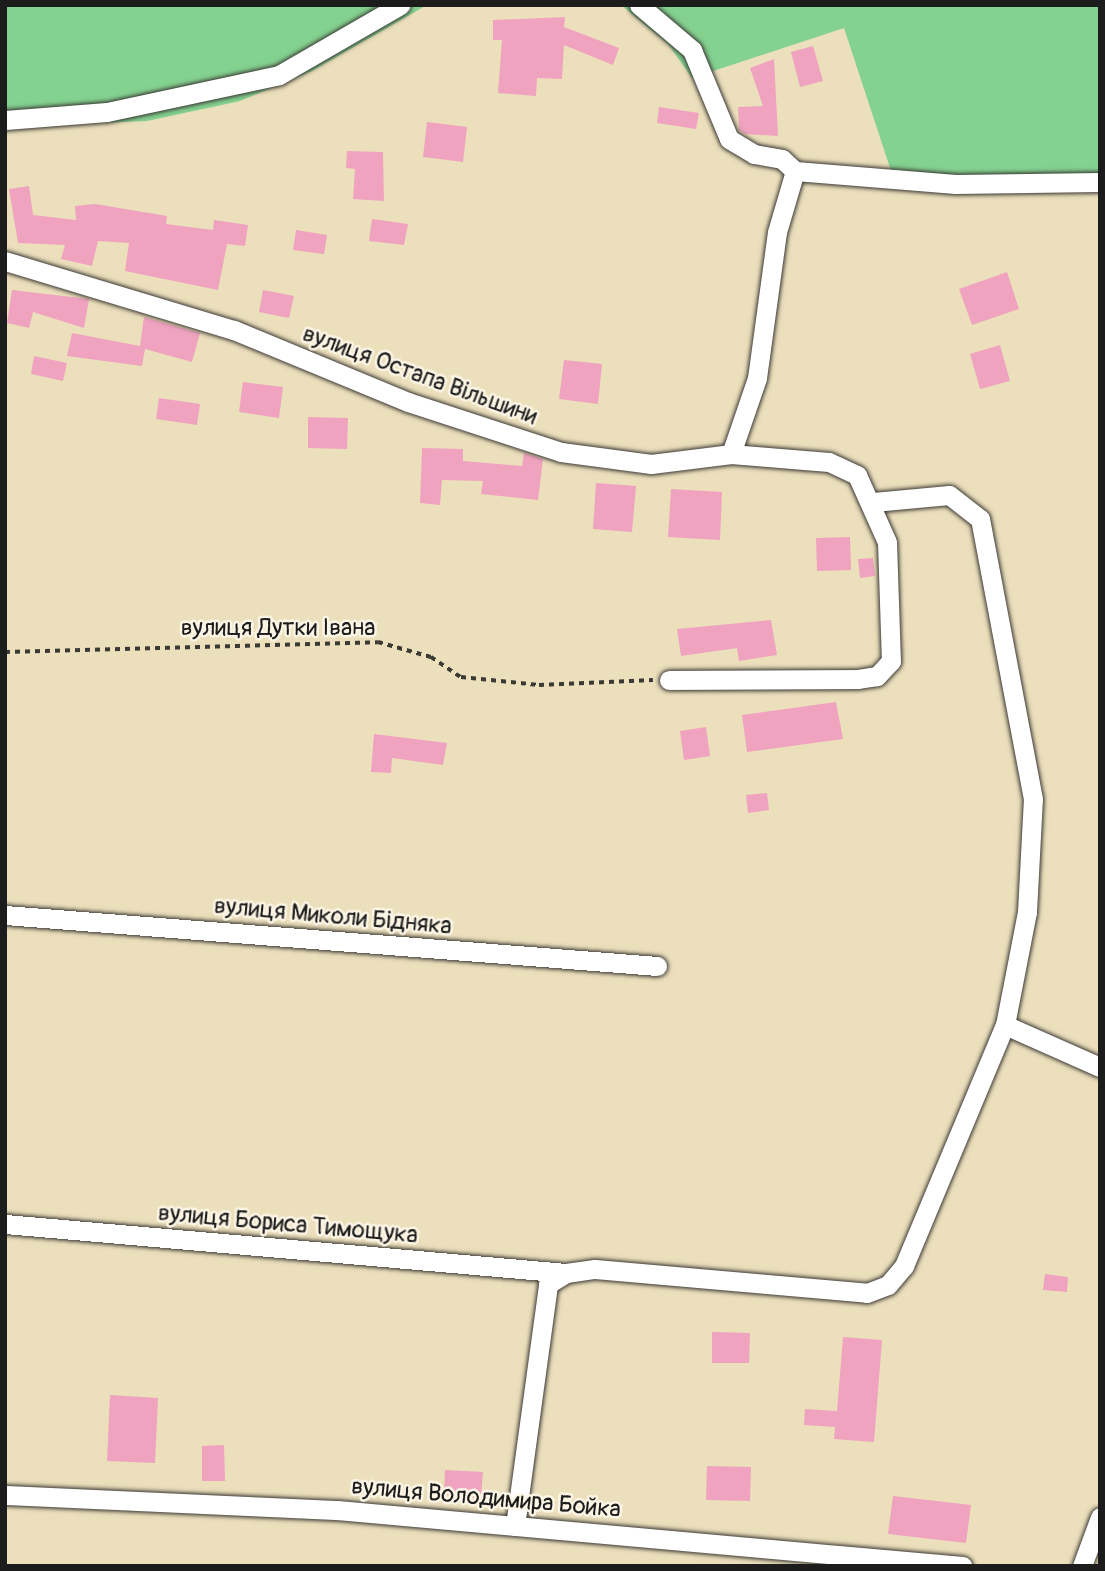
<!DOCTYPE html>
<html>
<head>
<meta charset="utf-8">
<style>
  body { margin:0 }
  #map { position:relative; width:1105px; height:1571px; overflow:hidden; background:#ecdfbc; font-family:Pangolin,sans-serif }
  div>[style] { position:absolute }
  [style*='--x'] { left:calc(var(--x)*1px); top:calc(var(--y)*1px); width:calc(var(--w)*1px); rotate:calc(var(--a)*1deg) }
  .green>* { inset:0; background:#84d290 }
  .building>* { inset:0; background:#efa3bf }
  .path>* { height:3.5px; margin-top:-1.75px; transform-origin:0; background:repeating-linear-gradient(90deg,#3b3934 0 5px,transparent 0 10px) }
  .roads { filter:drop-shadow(0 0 2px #3b3934) drop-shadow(0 0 2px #3b3934) }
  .minor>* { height:19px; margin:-9.5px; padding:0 9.5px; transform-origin:9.5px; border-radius:9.5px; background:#fff }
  span { translate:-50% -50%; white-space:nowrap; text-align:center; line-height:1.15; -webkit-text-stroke:5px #fcf5e5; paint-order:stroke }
  .street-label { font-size:24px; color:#1c1c1c }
  .frame { position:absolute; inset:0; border:7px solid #1c1c1c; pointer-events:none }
</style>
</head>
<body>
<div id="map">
  <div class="green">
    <div style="clip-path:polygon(5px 5px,427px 5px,312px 71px,240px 101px,147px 121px,5px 127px)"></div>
    <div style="clip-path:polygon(621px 5px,1100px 5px,1100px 180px,895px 183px,844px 28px,692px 78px,668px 44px)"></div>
  </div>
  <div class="building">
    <div style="clip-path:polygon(565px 17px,564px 27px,619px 48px,613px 65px,564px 45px,562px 79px,537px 78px,536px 96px,498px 93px,502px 40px,493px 40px,493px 20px)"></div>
    <div style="clip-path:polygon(813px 46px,823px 81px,800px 87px,791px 52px)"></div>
    <div style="clip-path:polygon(774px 59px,778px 136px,745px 134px,739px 130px,738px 107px,763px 106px,750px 68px)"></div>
    <div style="clip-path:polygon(659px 107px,699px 113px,696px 129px,657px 123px)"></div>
    <div style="clip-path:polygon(427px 122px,467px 127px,463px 162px,423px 157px)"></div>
    <div style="clip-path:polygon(347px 151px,383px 152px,384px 201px,353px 199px,355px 169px,346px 168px)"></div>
    <div style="clip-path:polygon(29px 186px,33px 215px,76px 220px,75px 206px,95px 204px,167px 216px,166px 224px,213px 230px,214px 220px,248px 225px,245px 246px,227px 244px,218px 290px,125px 271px,129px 243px,98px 241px,92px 266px,61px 259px,65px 245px,18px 243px,9px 189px)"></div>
    <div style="clip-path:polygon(372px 219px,408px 224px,404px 245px,369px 241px)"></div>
    <div style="clip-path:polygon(296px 230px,327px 235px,324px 254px,293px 250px)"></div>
    <div style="clip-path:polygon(1007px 272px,1019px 309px,972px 325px,959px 289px)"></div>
    <div style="clip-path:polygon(12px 290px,89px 299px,84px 328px,33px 312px,29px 328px,7px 323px)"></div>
    <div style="clip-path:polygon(263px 290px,294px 296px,289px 318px,259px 312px)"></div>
    <div style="clip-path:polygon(144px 317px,200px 333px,192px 362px,145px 349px,142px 366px,67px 356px,72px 333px,140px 346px)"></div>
    <div style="clip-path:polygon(1000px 345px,1010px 381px,980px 389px,970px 354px)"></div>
    <div style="clip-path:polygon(34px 356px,67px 363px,63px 381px,31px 374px)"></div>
    <div style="clip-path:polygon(564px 360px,602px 364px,598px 404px,559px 399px)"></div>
    <div style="clip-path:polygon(243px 382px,283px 387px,279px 418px,239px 412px)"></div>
    <div style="clip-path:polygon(159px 398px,200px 404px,197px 425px,156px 419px)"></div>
    <div style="clip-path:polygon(308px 417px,348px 418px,347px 449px,308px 448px)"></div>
    <div style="clip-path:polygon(422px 448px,463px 449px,463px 461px,522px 466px,524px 453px,543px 459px,538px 500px,481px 494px,483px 481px,442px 480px,440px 505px,420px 503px)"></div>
    <div style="clip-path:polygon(596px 483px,636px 486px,632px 532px,593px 529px)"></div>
    <div style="clip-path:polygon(671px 489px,722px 492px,720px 540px,668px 537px)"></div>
    <div style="clip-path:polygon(850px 537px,851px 570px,817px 571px,816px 538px)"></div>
    <div style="clip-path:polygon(873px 558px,875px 576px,860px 578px,858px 559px)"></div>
    <div style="clip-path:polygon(771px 620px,777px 655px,739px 661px,737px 648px,681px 656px,677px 629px)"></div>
    <div style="clip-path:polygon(836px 702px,843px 739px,747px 752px,742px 715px)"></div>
    <div style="clip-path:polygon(706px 727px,710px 756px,684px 760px,680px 731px)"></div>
    <div style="clip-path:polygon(374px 734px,447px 743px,443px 765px,392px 758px,391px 773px,371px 772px)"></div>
    <div style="clip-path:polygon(767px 793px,769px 810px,748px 813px,746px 795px)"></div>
    <div style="clip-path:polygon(1045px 1274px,1068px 1277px,1067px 1292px,1043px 1290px)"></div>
    <div style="clip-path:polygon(712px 1332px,750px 1333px,749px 1363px,712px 1363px)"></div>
    <div style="clip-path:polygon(843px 1337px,882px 1340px,874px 1442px,834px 1439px,835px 1427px,804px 1425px,805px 1409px,837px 1411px)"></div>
    <div style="clip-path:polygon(110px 1395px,158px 1398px,155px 1463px,107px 1461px)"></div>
    <div style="clip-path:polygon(224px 1445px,225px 1481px,202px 1481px,202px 1446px)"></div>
    <div style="clip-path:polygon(707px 1466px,751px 1467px,750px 1501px,706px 1500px)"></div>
    <div style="clip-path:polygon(445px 1470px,483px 1472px,481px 1498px,444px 1495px)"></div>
    <div style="clip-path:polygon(893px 1496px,971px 1505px,966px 1543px,888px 1534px)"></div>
  </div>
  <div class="path">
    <div style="--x:5;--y:652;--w:373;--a:-1.5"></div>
    <div style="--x:378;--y:642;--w:55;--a:15.8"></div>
    <div style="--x:431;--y:657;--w:36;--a:34"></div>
    <div style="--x:461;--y:677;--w:78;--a:5.9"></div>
    <div style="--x:539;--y:685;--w:114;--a:-2.5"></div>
  </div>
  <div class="roads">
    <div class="minor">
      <div style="--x:639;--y:5;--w:70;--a:40.3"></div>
      <div style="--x:692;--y:50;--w:96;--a:67.4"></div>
      <div style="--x:729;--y:139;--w:29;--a:31"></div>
      <div style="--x:754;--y:154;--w:28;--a:10"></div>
      <div style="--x:782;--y:159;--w:18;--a:43"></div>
      <div style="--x:5;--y:120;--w:102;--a:-4.5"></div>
      <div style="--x:107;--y:112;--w:176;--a:-12.1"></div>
      <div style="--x:279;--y:75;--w:140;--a:-30"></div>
      <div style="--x:795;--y:171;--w:161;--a:4.6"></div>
      <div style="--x:955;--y:184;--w:145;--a:-0.8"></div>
      <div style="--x:5;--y:261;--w:239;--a:16.8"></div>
      <div style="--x:234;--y:330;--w:188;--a:22.5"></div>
      <div style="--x:408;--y:402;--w:161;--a:18.1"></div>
      <div style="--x:561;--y:452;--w:91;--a:7.6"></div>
      <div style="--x:651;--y:464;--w:81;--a:-7.1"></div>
      <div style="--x:731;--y:454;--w:98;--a:4.7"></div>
      <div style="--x:829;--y:462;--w:31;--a:25"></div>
      <div style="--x:857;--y:475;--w:73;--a:65.9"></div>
      <div style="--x:887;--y:542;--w:119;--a:88.1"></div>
      <div style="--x:891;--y:661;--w:21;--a:133"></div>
      <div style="--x:877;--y:676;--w:19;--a:171"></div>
      <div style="--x:858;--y:679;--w:189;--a:179.7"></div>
      <div style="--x:731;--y:454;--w:80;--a:-71.1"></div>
      <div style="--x:757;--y:378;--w:147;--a:-82.2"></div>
      <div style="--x:777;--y:232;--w:64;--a:-73.6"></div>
      <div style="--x:5;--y:915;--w:654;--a:4.47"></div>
      <div style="--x:1005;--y:1025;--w:104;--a:23.9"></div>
      <div style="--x:5;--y:1224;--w:563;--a:4.99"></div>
      <div style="--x:5;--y:1495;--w:332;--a:2.6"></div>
      <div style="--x:337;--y:1510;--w:628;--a:5.12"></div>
      <div style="--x:515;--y:1526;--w:244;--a:-82.2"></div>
      <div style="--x:548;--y:1284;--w:21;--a:-31"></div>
      <div style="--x:566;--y:1273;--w:29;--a:-8"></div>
      <div style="--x:595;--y:1269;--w:273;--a:5"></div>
      <div style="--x:867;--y:1293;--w:22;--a:-21"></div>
      <div style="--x:888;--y:1285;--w:25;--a:-50"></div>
      <div style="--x:904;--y:1266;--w:261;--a:-67.3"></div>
      <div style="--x:1005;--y:1025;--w:115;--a:-79"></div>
      <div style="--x:1027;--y:912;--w:113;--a:-87"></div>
      <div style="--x:1033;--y:799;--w:285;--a:-100.7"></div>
      <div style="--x:980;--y:519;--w:39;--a:-142"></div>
      <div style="--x:949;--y:495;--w:76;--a:174.7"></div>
      <div style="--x:1082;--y:1566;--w:52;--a:-69.8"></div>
    </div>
  </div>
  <div class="street-label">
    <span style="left:420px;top:375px;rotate:20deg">вулиця Остапа Вільшини</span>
    <span style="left:278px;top:628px">вулиця Дутки Івана</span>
    <span style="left:333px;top:916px;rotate:5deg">вулиця Миколи Бідняка</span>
    <span style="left:288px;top:1224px;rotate:5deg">вулиця Бориса Тимощука</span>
    <span style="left:486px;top:1498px;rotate:5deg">вулиця Володимира Бойка</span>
  </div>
  <div class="frame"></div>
</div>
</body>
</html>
